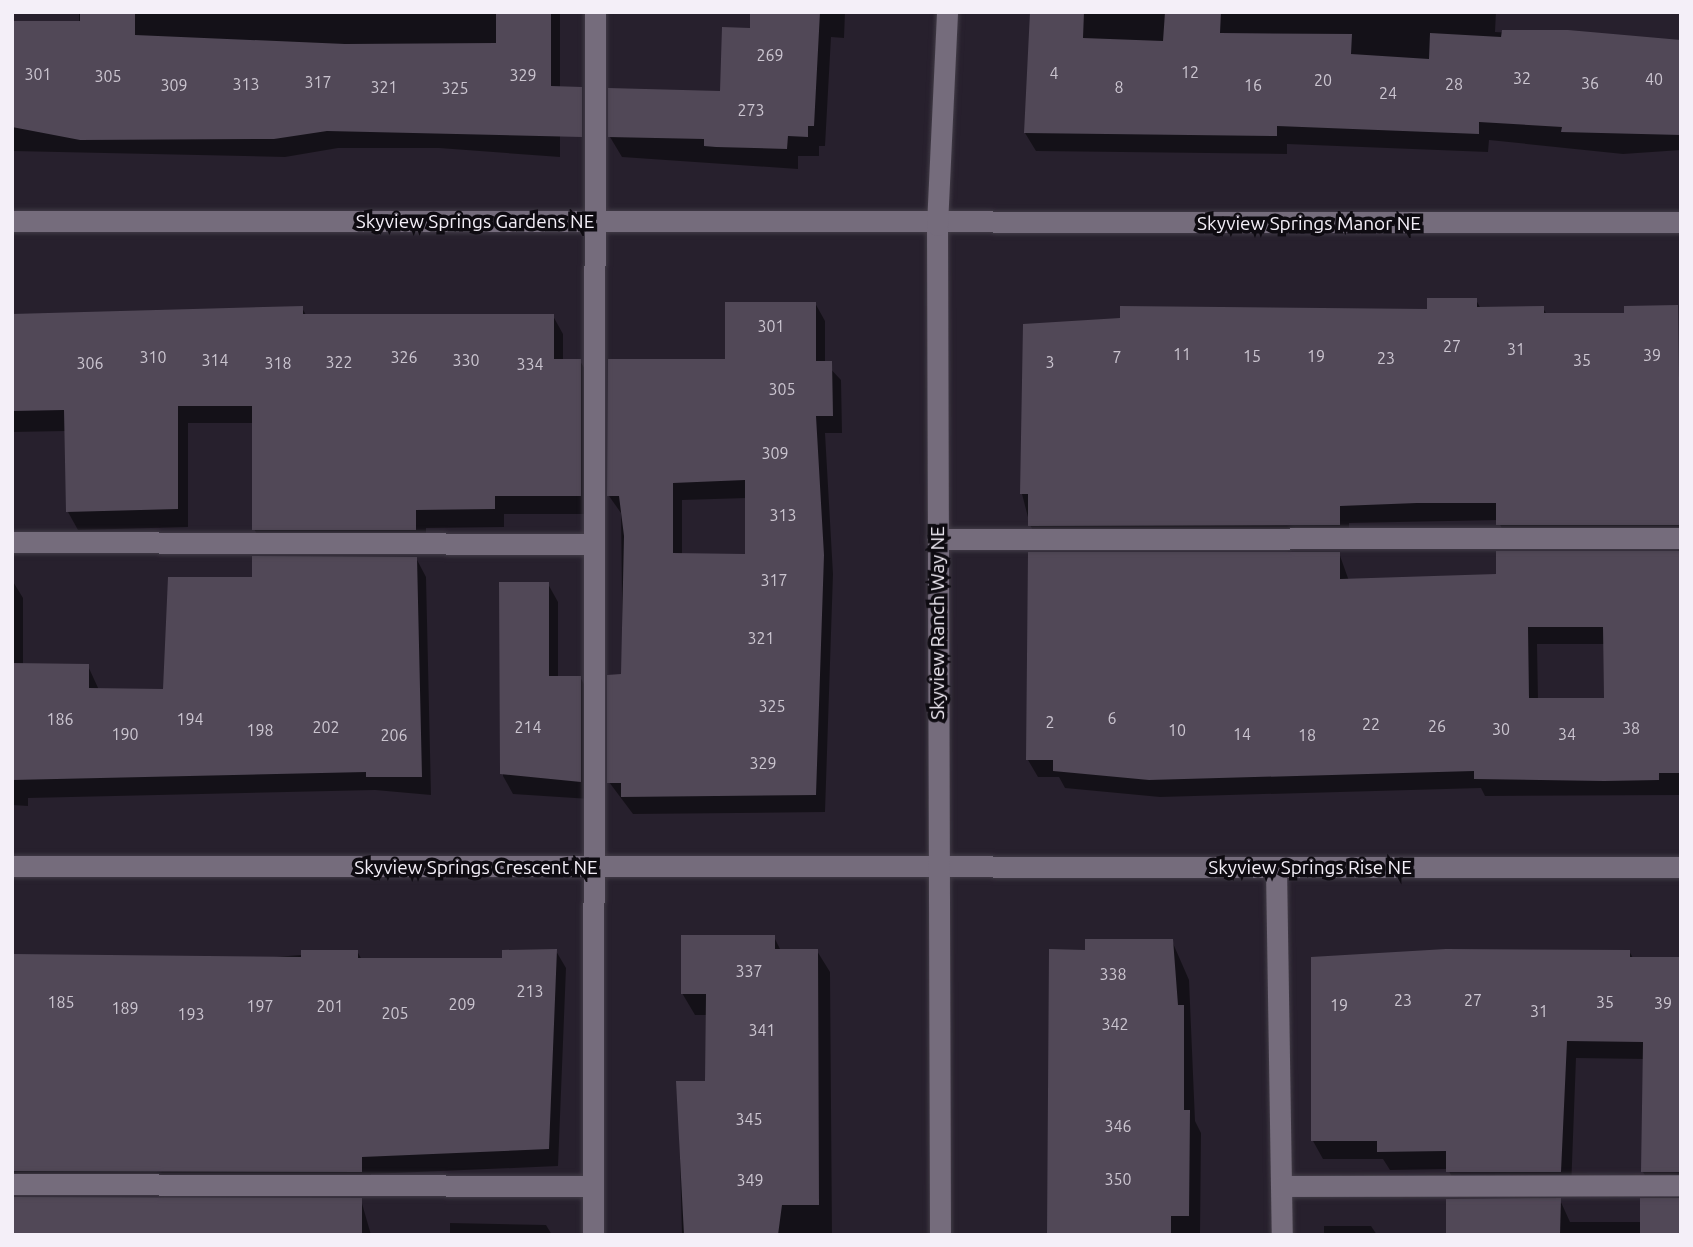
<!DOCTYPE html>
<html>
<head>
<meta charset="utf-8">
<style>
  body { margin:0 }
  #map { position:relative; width:1693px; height:1247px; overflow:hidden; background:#27202d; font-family:Ubuntu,sans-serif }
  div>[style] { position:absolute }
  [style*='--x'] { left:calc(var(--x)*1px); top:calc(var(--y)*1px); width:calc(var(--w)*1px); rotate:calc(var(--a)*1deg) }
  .shadow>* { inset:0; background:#0007 }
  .building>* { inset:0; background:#514857 }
  .roads { filter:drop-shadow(0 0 2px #423c47) drop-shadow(0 0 2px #423c47) }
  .lane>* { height:21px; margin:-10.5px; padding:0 10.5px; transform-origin:10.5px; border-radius:10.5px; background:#756c7c }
  .street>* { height:21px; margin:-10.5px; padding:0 10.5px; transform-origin:10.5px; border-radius:10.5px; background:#756c7c }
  span { translate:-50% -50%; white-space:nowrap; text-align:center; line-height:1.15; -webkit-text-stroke:7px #0e0b11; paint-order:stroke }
  .number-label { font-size:16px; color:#cbc5d0 }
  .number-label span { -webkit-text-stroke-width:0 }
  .street-label { font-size:19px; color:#f4eff8 }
  .frame { position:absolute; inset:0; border:14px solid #f4eff8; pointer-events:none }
</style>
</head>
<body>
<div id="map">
  <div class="shadow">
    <div style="clip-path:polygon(79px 12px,560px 12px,560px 157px,439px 148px,338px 148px,285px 157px,12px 151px,12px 23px,79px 23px)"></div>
    <div style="clip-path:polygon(752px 12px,845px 12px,844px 38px,831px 37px,825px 146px,819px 146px,819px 156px,798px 156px,798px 169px,622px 157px,610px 137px,615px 90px,721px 93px,751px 30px)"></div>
    <div style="clip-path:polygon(1035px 12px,1496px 12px,1495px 32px,1681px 42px,1681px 150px,1623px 154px,1489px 140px,1488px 152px,1287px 144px,1287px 154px,1036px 151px,1025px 133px)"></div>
    <div style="clip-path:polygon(1476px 300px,1481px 309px,1543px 308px,1547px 315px,1626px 315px,1677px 307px,1681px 542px,1508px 542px,1498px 520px,1349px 523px,1349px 542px,1040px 543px,1030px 525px,1022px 494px,1429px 310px)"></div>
    <div style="clip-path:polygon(evenodd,815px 303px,825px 321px,825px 363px,841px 380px,842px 433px,825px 433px,833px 574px,825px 812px,633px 814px,609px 782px,623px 676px,621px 513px,609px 496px,727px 361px,815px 303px,747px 498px,747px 556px,682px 555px,682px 500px,747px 498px)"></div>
    <div style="clip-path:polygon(302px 308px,306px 315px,553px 316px,563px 334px,563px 361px,580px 361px,591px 379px,591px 514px,504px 514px,504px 527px,426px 528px,426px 548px,265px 548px,254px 529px,254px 423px,188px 423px,188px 527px,78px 530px,68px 512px,66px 431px,12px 432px,12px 315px)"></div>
    <div style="clip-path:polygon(evenodd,1339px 553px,1349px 581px,1498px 575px,1681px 553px,1681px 795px,1485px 796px,1481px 788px,1160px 797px,1065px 788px,1059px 777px,1038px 777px,1028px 760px,1339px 553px,1537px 644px,1605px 644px,1605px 700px,1538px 700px,1537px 644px)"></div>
    <div style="clip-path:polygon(416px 558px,426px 577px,431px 795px,375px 790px,28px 798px,28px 806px,12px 805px,12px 580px,23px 598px,23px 665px,88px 666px,99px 690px,164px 691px,254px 578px)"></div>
    <div style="clip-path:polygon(500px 584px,548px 584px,558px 602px,558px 678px,580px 677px,590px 695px,590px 799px,513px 794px,503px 776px)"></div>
    <div style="clip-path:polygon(774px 937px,781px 951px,817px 951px,830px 972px,832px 1235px,682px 1235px,678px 1083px,707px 1082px,708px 1015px,695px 1015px,682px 993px)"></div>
    <div style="clip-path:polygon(1172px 941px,1189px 980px,1195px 1121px,1201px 1133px,1200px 1235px,1050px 1235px,1087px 951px)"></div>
    <div style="clip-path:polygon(357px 951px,362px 960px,504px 960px,556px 951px,566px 968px,558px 1166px,371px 1174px,371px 1189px,22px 1188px,12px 1197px,12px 955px,233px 960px)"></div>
    <div style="clip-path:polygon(1629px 951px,1633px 958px,1681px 958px,1681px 1189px,1653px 1189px,1643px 1172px,1645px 1059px,1576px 1058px,1571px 1190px,1458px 1190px,1448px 1169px,1390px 1170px,1383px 1159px,1323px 1159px,1313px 1141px)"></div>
    <div style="clip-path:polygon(361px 1200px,371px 1235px,12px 1235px)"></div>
    <div style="clip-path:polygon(1560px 1200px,1570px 1222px,1642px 1222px,1681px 1235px,1448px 1235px)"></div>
    <div style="clip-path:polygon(450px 1223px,546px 1225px,552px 1235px,450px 1235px)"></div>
    <div style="clip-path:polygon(1324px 1226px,1371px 1226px,1377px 1235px,1324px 1235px)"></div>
  </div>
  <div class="building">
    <div style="clip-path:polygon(80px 12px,135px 12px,135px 35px,345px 44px,496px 43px,496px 12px,551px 12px,551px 86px,582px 87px,582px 137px,327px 131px,274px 139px,80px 140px,12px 127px,12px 21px,80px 21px)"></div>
    <div style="clip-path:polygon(750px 12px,820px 12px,814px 126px,808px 126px,808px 137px,788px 136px,787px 149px,716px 147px,704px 146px,704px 139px,608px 137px,608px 88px,720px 91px,722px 27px,750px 28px)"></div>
    <div style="clip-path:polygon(1030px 12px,1084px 12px,1083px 38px,1163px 41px,1165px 12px,1221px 12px,1220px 33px,1352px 34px,1351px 54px,1429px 59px,1430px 33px,1501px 37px,1502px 30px,1568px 30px,1681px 40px,1681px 135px,1561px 132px,1562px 127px,1479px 122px,1479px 134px,1277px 126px,1277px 136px,1024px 133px)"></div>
    <div style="clip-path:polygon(1427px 298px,1477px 298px,1477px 307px,1544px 306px,1544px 313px,1624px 313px,1624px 306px,1678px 305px,1681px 525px,1496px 525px,1496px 503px,1417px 503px,1340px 506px,1340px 525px,1028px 526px,1028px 494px,1020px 494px,1023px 324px,1120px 318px,1120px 306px,1427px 309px)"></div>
    <div style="clip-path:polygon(evenodd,725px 302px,816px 302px,816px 361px,832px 361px,833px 416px,816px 416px,824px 555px,816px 795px,621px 797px,621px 783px,607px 783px,607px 675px,621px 674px,624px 536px,619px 496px,607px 496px,608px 359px,725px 359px,725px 302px,745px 480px,745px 554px,673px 553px,673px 483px,745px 480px)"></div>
    <div style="clip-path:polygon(303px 306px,303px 314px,554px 314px,554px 359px,581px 359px,581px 496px,495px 496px,495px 509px,416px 510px,416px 530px,252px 530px,252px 406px,178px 406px,178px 509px,66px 512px,64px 410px,12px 411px,12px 314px)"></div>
    <div style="clip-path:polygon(evenodd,1496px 551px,1681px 551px,1681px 773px,1659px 773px,1659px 780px,1604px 781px,1474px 779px,1474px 771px,1149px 780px,1053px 771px,1053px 760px,1026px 760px,1028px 552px,1340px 552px,1340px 579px,1496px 574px,1496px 551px,1528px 627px,1603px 627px,1604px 698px,1529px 698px,1528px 627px)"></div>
    <div style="clip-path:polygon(252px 556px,417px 557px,422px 777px,366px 777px,366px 772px,12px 780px,12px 663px,89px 664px,89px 688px,163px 689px,168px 577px,252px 577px)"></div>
    <div style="clip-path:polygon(499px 582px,549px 582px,549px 676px,581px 676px,581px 782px,500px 774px)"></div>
    <div style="clip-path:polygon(681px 935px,775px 935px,775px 949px,818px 949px,819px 1205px,782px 1205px,778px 1235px,684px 1235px,676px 1081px,705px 1081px,706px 994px,681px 994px)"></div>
    <div style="clip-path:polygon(1085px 939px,1173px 939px,1178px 1005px,1184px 1005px,1184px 1110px,1190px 1110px,1189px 1216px,1171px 1216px,1171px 1235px,1047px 1235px,1049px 949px,1085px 950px)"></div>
    <div style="clip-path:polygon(557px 949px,549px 1149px,362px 1157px,362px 1172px,12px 1171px,12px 954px,301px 957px,301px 950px,358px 950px,358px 958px,502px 958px,502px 950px)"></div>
    <div style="clip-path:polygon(1446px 949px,1630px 950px,1630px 957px,1681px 957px,1681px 1172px,1641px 1172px,1643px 1042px,1567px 1041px,1561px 1172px,1446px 1172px,1446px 1151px,1377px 1152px,1377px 1141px,1311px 1141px,1311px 957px)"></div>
    <div style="clip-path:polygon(12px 1197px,362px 1198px,362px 1235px,12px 1235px)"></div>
    <div style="clip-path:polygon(1561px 1198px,1560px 1235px,1446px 1235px,1446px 1199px)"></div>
    <div style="clip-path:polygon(1640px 1198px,1681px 1198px,1681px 1235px,1640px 1235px)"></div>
  </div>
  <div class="roads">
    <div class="lane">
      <div style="--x:937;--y:539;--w:744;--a:-0.08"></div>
      <div style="--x:12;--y:542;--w:579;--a:0.2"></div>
      <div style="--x:1276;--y:868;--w:367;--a:89.1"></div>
      <div style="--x:12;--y:1184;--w:581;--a:0.2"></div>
      <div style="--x:1282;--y:1186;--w:399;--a:-0.1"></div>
      <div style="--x:593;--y:1235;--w:1223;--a:-89.91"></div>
    </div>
    <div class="street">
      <div style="--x:12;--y:221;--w:1669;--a:0.03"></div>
      <div style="--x:12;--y:866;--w:1669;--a:0.03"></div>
      <div style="--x:940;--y:1235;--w:1010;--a:-90.17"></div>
      <div style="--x:937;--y:225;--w:213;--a:-87.3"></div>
    </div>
  </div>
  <div class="number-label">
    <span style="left:770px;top:55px">269</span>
    <span style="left:1190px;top:72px">12</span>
    <span style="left:1054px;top:73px">4</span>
    <span style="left:38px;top:74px">301</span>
    <span style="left:523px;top:75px">329</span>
    <span style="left:108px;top:76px">305</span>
    <span style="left:1522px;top:78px">32</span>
    <span style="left:1654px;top:79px">40</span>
    <span style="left:1323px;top:80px">20</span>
    <span style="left:318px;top:82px">317</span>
    <span style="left:1590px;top:83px">36</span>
    <span style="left:246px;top:84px">313</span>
    <span style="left:1454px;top:84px">28</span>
    <span style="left:174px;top:85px">309</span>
    <span style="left:1253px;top:85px">16</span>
    <span style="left:384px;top:87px">321</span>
    <span style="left:1119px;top:87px">8</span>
    <span style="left:455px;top:88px">325</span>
    <span style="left:1388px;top:93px">24</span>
    <span style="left:751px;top:110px">273</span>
    <span style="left:771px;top:326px">301</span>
    <span style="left:1452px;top:346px">27</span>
    <span style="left:1516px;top:349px">31</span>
    <span style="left:1182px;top:354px">11</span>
    <span style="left:1652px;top:355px">39</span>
    <span style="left:1252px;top:356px">15</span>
    <span style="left:1316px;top:356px">19</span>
    <span style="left:153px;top:357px">310</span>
    <span style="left:404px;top:357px">326</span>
    <span style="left:1117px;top:357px">7</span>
    <span style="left:1386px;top:358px">23</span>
    <span style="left:215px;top:360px">314</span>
    <span style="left:466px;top:360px">330</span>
    <span style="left:1582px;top:360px">35</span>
    <span style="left:339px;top:362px">322</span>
    <span style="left:1050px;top:362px">3</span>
    <span style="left:90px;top:363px">306</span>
    <span style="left:278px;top:363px">318</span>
    <span style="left:530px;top:364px">334</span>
    <span style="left:782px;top:389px">305</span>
    <span style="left:775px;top:453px">309</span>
    <span style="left:783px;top:515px">313</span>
    <span style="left:774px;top:580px">317</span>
    <span style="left:761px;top:638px">321</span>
    <span style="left:772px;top:706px">325</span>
    <span style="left:1112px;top:718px">6</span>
    <span style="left:60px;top:719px">186</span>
    <span style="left:190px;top:719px">194</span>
    <span style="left:1050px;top:722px">2</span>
    <span style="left:1371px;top:724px">22</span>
    <span style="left:1437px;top:726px">26</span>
    <span style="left:326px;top:727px">202</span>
    <span style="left:528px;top:727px">214</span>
    <span style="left:1631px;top:728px">38</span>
    <span style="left:1501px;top:729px">30</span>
    <span style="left:260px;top:730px">198</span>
    <span style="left:1177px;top:730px">10</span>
    <span style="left:125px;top:734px">190</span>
    <span style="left:1242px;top:734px">14</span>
    <span style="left:1567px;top:734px">34</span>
    <span style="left:394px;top:735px">206</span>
    <span style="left:1307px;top:735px">18</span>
    <span style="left:763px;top:763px">329</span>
    <span style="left:749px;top:971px">337</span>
    <span style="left:1113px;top:974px">338</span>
    <span style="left:530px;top:991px">213</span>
    <span style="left:1403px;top:1000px">23</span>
    <span style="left:1473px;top:1000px">27</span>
    <span style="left:61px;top:1002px">185</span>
    <span style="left:1605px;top:1002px">35</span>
    <span style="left:1663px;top:1003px">39</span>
    <span style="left:462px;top:1004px">209</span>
    <span style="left:1339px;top:1005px">19</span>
    <span style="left:260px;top:1006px">197</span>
    <span style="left:330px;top:1006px">201</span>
    <span style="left:125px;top:1008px">189</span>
    <span style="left:1539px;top:1011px">31</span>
    <span style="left:395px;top:1013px">205</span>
    <span style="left:191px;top:1014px">193</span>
    <span style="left:1115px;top:1024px">342</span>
    <span style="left:762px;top:1030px">341</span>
    <span style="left:749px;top:1119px">345</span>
    <span style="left:1118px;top:1126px">346</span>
    <span style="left:1118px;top:1179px">350</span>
    <span style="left:750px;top:1180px">349</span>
  </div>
  <div class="street-label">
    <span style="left:475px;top:222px">Skyview Springs Gardens NE</span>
    <span style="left:1309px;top:224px">Skyview Springs Manor NE</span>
    <span style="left:938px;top:623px;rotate:-90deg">Skyview Ranch Way NE</span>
    <span style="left:476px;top:868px">Skyview Springs Crescent NE</span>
    <span style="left:1310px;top:868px">Skyview Springs Rise NE</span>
  </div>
  <div class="frame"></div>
</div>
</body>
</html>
